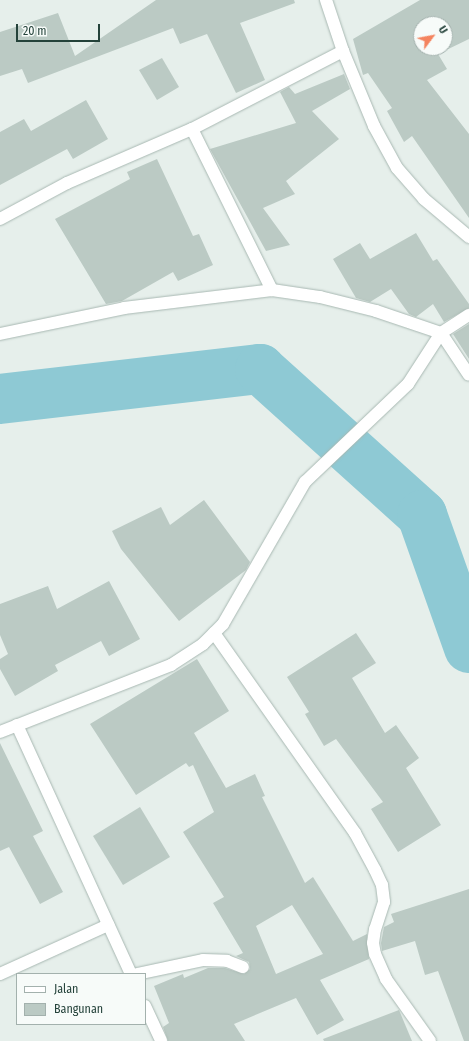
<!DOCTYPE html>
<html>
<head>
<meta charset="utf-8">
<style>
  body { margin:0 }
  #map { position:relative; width:469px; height:1041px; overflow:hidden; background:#e6efeb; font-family:"Fira Sans Condensed",sans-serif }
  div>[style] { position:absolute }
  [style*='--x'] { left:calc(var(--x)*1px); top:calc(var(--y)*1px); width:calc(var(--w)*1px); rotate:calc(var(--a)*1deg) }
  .river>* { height:50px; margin:-25px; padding:0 25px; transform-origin:25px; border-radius:25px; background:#8ec9d4 }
  .building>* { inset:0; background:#bbcac4 }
  .roads { filter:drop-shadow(0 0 1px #a8b8b2) drop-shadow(0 0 1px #a8b8b2) }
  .minor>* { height:12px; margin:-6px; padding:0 6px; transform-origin:6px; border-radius:6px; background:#fff }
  span { translate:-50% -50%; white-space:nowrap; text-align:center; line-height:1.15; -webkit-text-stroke:3.5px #f7fbf9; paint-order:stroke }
  .legend { position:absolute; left:16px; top:973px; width:130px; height:52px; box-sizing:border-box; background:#f7fbf9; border:1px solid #a3b1ad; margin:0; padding:5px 7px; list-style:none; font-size:12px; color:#24423a }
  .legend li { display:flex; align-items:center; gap:8px; height:20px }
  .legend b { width:20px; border:1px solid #a3b1ad }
  .north { position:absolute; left:413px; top:16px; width:40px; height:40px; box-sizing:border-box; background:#f7fbf9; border:1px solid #a3b1ad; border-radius:50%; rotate:58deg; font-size:11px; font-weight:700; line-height:16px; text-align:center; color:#24423a }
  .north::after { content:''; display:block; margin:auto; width:14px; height:18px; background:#f4845f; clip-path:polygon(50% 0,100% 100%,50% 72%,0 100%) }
  .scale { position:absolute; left:16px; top:24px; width:84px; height:18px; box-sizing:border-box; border:2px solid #24423a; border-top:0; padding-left:5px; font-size:12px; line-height:14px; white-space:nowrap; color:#24423a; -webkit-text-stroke:3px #f7fbf9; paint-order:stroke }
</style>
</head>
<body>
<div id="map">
  <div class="river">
    <div style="--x:0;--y:399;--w:262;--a:-6.6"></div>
    <div style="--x:260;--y:369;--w:218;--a:42"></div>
    <div style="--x:422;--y:515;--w:141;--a:70.5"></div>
  </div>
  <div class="building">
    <div style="clip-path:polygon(156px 0,294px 0,295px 3px,240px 23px,265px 80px,236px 93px,207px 34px,180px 44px,173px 28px,28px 83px,22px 69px,0 76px,0 32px,58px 13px,75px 56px)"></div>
    <div style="clip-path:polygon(evenodd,420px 0,469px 0,469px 39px,438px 54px,447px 69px,427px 80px,469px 134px,469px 218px,412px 136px,404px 142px,387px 111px,392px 108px,368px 73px,363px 75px,353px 39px,420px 0,421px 24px,445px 24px,445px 48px,421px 48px,421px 24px)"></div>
    <div style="clip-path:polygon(162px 58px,179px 87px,157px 100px,139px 70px)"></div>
    <div style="clip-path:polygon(344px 74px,350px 89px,312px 111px,339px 139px,286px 181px,295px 194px,263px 208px,290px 245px,266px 251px,210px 149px,296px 123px,280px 92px,289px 87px,295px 94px)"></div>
    <div style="clip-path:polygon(86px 100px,108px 139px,73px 159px,67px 149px,0 185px,0 132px,24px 119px,31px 131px)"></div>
    <div style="clip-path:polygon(157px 159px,193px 236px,199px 234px,213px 265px,178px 281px,173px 272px,122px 301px,106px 304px,55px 219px,130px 179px,127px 172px)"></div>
    <div style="clip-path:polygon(416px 233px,433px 261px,437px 259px,469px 304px,469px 308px,444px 322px,433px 304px,416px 317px,409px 314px,391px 289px,370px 302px,356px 298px,333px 259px,360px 243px,370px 259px)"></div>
    <div style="clip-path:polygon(469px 324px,469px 359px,453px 334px)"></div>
    <div style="clip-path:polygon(204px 500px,250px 562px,246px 570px,179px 621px,121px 549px,112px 531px,161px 507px,170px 525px)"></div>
    <div style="clip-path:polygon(109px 581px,140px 639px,109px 656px,101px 641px,55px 665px,58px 671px,15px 696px,0 669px,0 659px,8px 654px,0 635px,0 604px,48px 586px,57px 609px)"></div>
    <div style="clip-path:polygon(356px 633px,376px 663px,352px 678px,385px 733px,396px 725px,419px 758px,406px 768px,441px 825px,398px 852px,371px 809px,383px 802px,336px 739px,324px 746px,305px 714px,309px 712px,287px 677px)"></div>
    <div style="clip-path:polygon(evenodd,197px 659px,229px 711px,194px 733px,226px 788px,255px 774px,265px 796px,262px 797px,305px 883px,313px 877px,353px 941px,367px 934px,369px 959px,320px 980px,344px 1020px,317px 1035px,296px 998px,234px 1024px,245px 1041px,168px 1041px,163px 1027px,169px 1023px,154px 986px,183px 974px,184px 978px,208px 968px,225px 968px,244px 974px,250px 969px,249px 962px,236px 956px,243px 953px,213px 903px,224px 897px,183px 832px,214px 812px,193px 765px,189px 767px,186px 763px,136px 795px,90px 724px,197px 659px,292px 905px,323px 954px,276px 974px,256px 926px,292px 905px)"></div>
    <div style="clip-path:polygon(0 743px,43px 831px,33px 836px,63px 892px,40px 904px,9px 847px,0 851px)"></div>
    <div style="clip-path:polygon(140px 807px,170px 857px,123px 885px,93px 836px)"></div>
    <div style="clip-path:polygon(469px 889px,469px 1041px,464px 1041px,438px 971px,425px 975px,415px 941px,382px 951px,381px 943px,384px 927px,394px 922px,391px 914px)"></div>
    <div style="clip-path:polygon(399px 1010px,412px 1041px,324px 1041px,323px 1039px)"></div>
  </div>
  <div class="roads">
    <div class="minor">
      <div style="--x:326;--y:0;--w:54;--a:71.6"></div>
      <div style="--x:343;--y:51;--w:81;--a:67.5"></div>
      <div style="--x:374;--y:126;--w:48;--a:61.3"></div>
      <div style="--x:397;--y:168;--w:41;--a:48.9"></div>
      <div style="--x:424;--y:199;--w:59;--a:40.2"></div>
      <div style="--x:192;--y:129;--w:180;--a:63.6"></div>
      <div style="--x:272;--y:290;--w:49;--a:8.3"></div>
      <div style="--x:320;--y:297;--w:58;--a:14"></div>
      <div style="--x:376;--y:311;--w:69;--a:18.7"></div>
      <div style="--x:441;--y:333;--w:50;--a:56.3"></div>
      <div style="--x:0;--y:219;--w:76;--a:-28.2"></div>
      <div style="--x:67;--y:183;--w:136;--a:-23.4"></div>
      <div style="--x:192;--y:129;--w:170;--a:-27.3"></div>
      <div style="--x:0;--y:334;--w:127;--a:-11.8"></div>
      <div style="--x:124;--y:308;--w:149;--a:-6.9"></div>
      <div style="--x:214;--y:633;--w:245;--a:54.8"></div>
      <div style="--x:355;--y:833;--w:42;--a:61.6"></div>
      <div style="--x:375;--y:870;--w:17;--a:65"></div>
      <div style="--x:382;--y:885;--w:17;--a:83"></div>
      <div style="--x:384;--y:902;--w:28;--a:108"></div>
      <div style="--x:375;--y:929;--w:14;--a:98"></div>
      <div style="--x:373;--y:943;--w:11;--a:80"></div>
      <div style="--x:375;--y:954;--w:27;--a:66"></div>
      <div style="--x:386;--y:979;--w:76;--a:54.6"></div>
      <div style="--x:17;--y:725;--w:274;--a:65.4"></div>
      <div style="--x:0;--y:732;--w:184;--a:-21.4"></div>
      <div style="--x:171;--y:665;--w:38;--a:-33"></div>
      <div style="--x:203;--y:644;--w:28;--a:-45"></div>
      <div style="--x:223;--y:624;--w:164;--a:-60"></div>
      <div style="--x:305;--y:482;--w:142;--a:-43.6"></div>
      <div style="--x:408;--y:384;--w:61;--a:-57.1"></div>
      <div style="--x:441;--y:333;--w:33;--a:-33"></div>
      <div style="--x:0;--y:974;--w:119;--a:-24.4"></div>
      <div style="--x:137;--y:974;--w:67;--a:-12"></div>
      <div style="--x:203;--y:960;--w:24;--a:2"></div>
      <div style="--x:227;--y:961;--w:17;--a:21"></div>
      <div style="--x:145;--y:1006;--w:38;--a:65"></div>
    </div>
  </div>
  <ul class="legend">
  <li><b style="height:5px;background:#fff"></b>Jalan</li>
  <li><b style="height:11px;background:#bbcac4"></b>Bangunan</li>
  </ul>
  <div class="north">U</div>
  <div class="scale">20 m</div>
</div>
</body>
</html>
